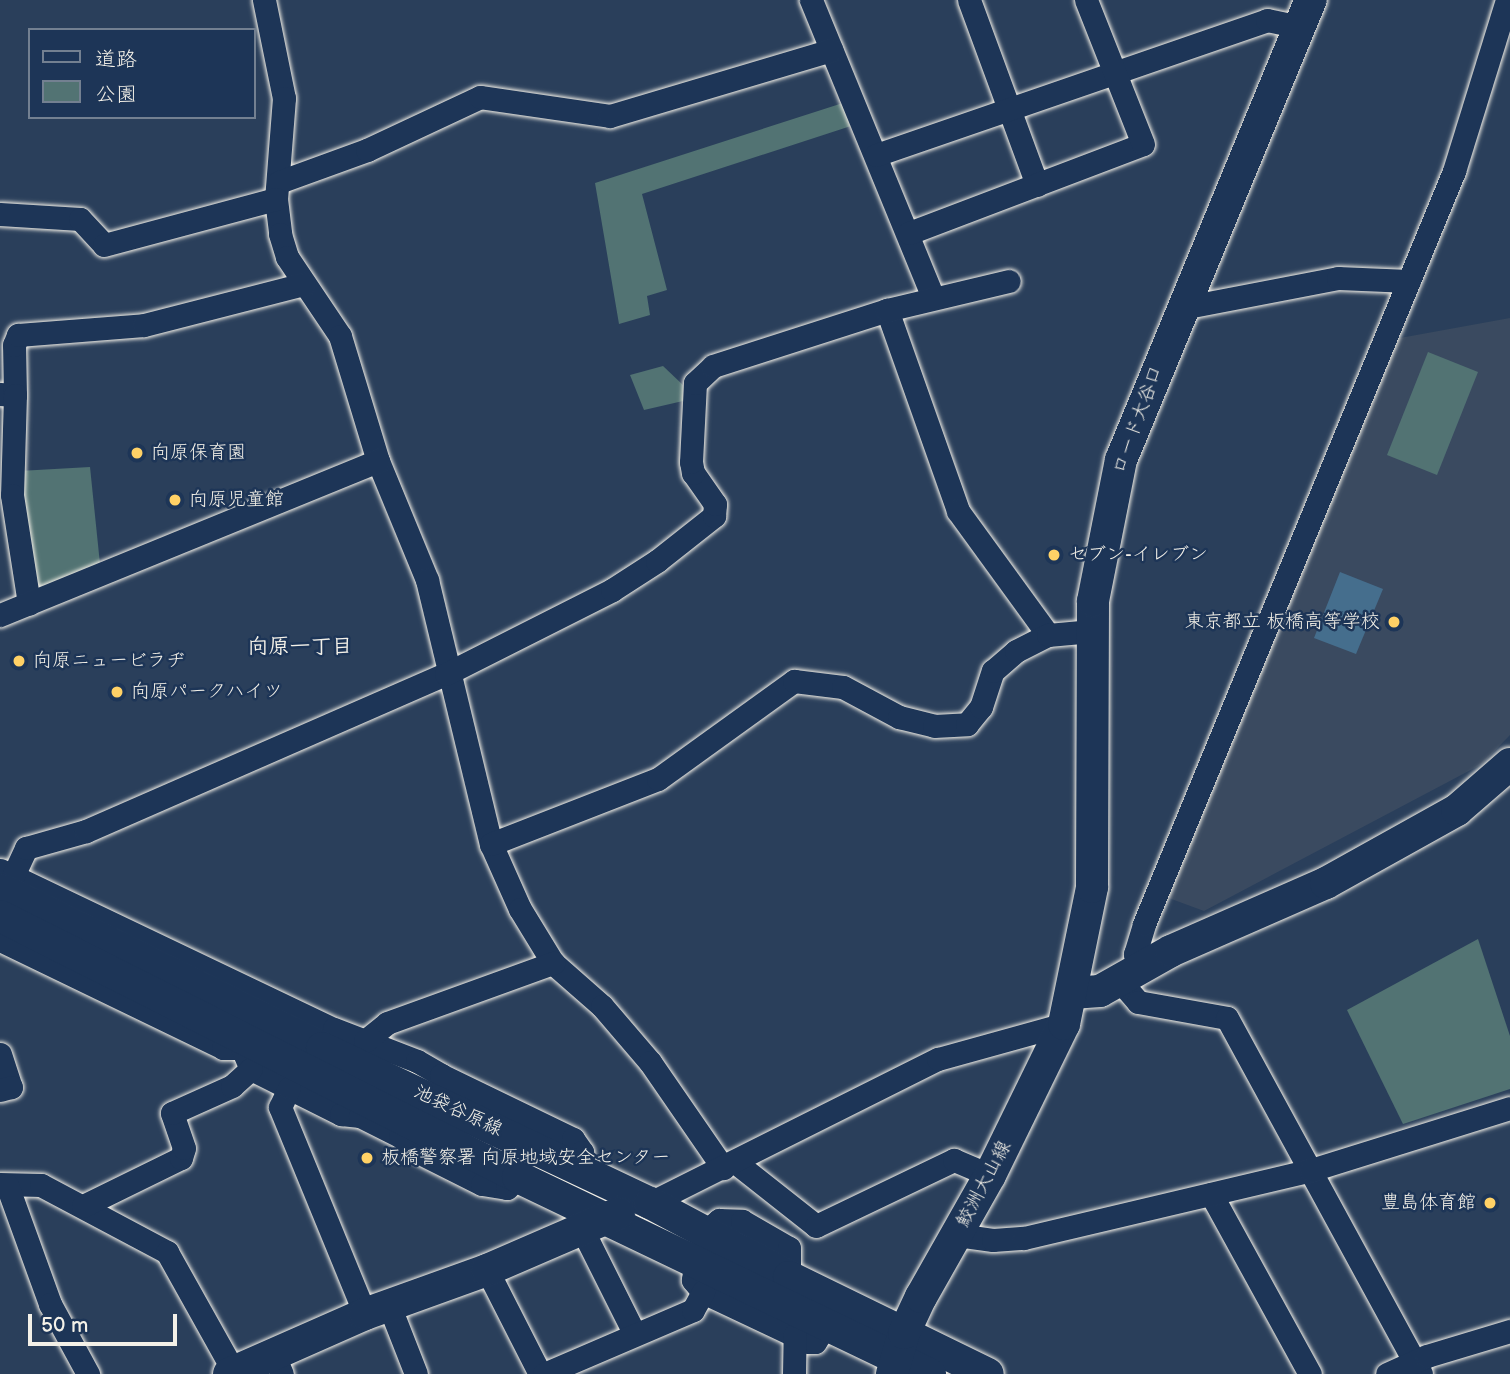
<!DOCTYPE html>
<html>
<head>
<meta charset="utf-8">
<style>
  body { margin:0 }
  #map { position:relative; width:1510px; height:1374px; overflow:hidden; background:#2a3f5b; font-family:"Balsamiq Sans","Klee One",sans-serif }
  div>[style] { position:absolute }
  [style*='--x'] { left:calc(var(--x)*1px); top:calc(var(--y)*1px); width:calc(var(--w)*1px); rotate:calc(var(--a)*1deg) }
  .built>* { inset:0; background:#3a4a60 }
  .green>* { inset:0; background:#527373 }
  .water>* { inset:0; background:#456e8d }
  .roads { filter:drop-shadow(0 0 2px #f4f1e8) drop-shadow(0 0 2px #f4f1e8) }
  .street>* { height:23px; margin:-11.5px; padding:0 11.5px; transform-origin:11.5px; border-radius:11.5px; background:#1d3557 }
  .secondary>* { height:32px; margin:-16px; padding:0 16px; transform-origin:16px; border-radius:16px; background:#1d3557 }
  .dots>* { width:19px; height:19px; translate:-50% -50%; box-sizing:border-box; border:4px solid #1d3557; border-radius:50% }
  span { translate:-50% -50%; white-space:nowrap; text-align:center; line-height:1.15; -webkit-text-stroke:5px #1d3557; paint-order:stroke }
  .street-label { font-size:19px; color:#f4f1e8 }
  .poi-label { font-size:19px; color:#f4f1e8 }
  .left { translate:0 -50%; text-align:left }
  .right { translate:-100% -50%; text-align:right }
  .neighbourhood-label { font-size:21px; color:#f4f1e8; font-weight:700 }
  .legend { position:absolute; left:28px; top:28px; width:228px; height:91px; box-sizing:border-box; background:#1d3557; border:2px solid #738091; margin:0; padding:9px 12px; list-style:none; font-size:21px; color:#f4f1e8 }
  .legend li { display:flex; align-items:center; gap:14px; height:35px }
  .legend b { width:35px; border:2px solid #738091 }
  .scale { position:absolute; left:28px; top:1314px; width:149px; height:32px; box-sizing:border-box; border:4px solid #f4f1e8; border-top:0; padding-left:9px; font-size:21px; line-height:24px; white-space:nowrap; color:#f4f1e8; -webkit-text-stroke:5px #1d3557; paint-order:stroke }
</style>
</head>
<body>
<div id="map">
  <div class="built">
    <div style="clip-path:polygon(1510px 318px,1510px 735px,1482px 764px,1204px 911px,1166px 897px,1215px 785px,1389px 340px)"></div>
  </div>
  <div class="green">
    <div style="clip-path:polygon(846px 102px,854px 125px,642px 194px,667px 290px,647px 296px,650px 315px,619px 324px,595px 183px)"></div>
    <div style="clip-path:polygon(1428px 352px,1478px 372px,1437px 475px,1387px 455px)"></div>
    <div style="clip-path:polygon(663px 366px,683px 385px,683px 401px,644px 410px,630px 375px)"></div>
    <div style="clip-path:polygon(90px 467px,100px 564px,41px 589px,34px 585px,19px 471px)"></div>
    <div style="clip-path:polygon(1478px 939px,1510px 1036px,1510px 1089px,1403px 1124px,1347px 1010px)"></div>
  </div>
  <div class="water">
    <div style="clip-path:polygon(1340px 572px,1383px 589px,1356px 654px,1314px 638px)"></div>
  </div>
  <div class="roads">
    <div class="street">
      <div style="--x:264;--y:0;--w:100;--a:78.5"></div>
      <div style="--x:284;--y:98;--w:101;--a:94.5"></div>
      <div style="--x:276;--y:199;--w:35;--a:83"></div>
      <div style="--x:280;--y:234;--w:24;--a:73"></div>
      <div style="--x:287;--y:257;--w:95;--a:56.1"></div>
      <div style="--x:340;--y:336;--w:131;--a:73.1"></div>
      <div style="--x:378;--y:461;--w:129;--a:67.6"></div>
      <div style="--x:427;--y:580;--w:272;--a:76.4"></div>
      <div style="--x:491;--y:844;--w:71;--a:66"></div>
      <div style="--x:520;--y:909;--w:63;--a:58.6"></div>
      <div style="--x:553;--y:963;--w:65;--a:41.3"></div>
      <div style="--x:602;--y:1006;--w:74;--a:49.4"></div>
      <div style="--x:650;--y:1062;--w:129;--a:55.4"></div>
      <div style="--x:811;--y:0;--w:321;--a:67.7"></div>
      <div style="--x:969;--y:0;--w:197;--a:69.8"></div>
      <div style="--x:876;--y:155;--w:414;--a:-19"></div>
      <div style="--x:1267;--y:20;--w:34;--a:12"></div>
      <div style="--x:279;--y:182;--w:94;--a:-20"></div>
      <div style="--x:367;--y:150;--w:125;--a:-25.1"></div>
      <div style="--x:480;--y:97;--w:131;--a:8.3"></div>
      <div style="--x:610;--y:116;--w:231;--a:-16.6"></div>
      <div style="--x:0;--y:214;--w:80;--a:3.6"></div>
      <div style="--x:80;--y:219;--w:35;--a:47"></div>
      <div style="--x:104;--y:245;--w:178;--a:-15"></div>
      <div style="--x:909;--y:233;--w:250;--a:-20.8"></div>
      <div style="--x:1143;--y:144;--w:155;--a:-111.6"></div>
      <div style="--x:1182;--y:308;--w:159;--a:-10.9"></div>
      <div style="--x:1338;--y:278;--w:71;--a:2.4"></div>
      <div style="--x:887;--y:310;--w:213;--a:70.5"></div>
      <div style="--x:958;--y:511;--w:153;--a:54"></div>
      <div style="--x:0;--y:394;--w:15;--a:4"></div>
      <div style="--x:15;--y:395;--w:50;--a:-91.1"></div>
      <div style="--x:14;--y:345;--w:11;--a:-68"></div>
      <div style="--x:18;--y:335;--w:126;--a:-4.5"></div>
      <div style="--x:144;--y:325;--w:165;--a:-14.4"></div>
      <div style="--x:15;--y:395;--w:100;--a:91.7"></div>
      <div style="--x:12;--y:495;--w:110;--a:81.1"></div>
      <div style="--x:0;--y:615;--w:408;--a:-22.2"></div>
      <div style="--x:491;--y:844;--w:179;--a:-21.3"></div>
      <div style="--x:658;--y:779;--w:168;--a:-35.8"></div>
      <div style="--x:794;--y:681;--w:49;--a:7"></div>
      <div style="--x:843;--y:687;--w:64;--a:28.2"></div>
      <div style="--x:899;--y:717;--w:36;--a:14"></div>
      <div style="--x:934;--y:726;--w:33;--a:-3"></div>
      <div style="--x:967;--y:724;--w:22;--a:-51"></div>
      <div style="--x:981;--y:707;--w:38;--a:-72"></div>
      <div style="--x:993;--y:671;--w:30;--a:-41"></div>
      <div style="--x:1016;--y:651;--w:36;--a:-27"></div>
      <div style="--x:1048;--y:635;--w:44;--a:-5.2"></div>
      <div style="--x:0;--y:870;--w:370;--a:25.5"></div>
      <div style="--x:334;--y:1029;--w:89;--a:21.1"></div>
      <div style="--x:417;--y:1061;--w:28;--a:30"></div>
      <div style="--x:441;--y:1075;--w:38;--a:68"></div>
      <div style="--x:13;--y:876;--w:31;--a:-65"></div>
      <div style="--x:26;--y:848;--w:62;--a:-15.8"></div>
      <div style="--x:86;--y:831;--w:393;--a:-23.6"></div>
      <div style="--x:446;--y:674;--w:186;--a:-26.8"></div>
      <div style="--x:612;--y:590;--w:54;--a:-32.8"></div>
      <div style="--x:657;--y:561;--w:73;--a:-38.3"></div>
      <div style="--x:714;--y:516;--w:12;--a:-85"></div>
      <div style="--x:715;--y:504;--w:38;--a:-125"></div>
      <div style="--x:693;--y:473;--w:11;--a:-100"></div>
      <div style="--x:691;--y:462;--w:79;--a:-87.1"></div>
      <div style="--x:695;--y:383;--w:25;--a:-43"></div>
      <div style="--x:713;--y:366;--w:183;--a:-17.8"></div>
      <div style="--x:887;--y:310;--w:125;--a:-13.4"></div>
      <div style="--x:0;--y:940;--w:248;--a:25.8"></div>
      <div style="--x:223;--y:1048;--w:32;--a:0"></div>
      <div style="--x:1142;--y:967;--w:15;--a:-118"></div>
      <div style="--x:1135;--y:954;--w:31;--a:-73"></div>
      <div style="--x:1144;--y:924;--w:814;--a:-67.62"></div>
      <div style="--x:1454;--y:171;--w:179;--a:-72.8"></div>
      <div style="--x:1119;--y:980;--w:29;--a:49"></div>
      <div style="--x:1138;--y:1002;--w:90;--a:10.2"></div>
      <div style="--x:1227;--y:1018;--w:405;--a:61.4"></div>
      <div style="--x:365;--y:1041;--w:28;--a:-39"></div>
      <div style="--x:387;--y:1023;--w:177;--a:-19.9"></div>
      <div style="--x:242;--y:1048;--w:23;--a:67"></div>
      <div style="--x:251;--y:1069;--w:101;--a:26.6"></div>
      <div style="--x:341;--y:1114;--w:19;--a:6"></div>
      <div style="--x:360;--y:1116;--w:45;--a:26.6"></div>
      <div style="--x:400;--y:1136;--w:26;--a:40"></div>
      <div style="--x:420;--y:1153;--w:69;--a:26.6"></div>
      <div style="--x:482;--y:1184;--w:25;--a:9"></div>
      <div style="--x:507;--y:1188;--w:16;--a:-45"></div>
      <div style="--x:0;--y:1054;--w:35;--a:72"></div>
      <div style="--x:11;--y:1087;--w:11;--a:165"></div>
      <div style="--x:441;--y:1075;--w:147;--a:25.9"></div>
      <div style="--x:573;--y:1139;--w:16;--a:55"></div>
      <div style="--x:582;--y:1152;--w:19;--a:84"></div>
      <div style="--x:289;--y:1088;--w:21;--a:115"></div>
      <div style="--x:280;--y:1107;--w:224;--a:67.7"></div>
      <div style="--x:735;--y:1162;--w:103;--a:38.3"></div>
      <div style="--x:816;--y:1226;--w:153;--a:-25.6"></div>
      <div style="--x:954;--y:1160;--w:39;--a:23"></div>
      <div style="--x:0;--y:1184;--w:41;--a:1.4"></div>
      <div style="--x:41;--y:1185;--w:143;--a:28"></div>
      <div style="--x:167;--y:1252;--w:137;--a:60.8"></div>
      <div style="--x:7;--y:1185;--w:127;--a:70.1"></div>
      <div style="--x:50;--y:1304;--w:80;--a:61.5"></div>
      <div style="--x:1211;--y:1194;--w:205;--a:61.2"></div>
      <div style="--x:650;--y:1203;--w:322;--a:-26.6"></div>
      <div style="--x:938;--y:1059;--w:131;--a:-15.5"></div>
      <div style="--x:83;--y:1206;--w:109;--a:-26.1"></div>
      <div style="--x:181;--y:1158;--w:10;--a:-73"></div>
      <div style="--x:184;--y:1148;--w:37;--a:-109"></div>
      <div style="--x:172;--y:1113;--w:66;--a:-24.2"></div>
      <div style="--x:232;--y:1086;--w:25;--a:-42"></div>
      <div style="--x:582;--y:1229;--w:116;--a:63.4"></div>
      <div style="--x:704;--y:1233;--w:20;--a:-41"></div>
      <div style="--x:719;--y:1220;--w:23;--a:2"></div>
      <div style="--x:742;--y:1221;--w:54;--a:29.9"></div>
      <div style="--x:789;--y:1248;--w:29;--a:90"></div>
      <div style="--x:957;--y:1235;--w:36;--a:8"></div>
      <div style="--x:993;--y:1240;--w:31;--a:-4"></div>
      <div style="--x:1024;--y:1238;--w:295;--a:-13.3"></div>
      <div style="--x:1311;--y:1170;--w:208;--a:-17.3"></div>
      <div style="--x:696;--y:1260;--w:20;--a:99"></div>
      <div style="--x:693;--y:1280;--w:16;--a:50"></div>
      <div style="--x:703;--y:1292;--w:117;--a:25.3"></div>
      <div style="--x:809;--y:1342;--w:6;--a:0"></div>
      <div style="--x:815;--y:1342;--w:20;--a:-57"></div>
      <div style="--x:487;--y:1270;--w:117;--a:63"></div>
      <div style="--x:389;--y:1305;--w:74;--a:68.6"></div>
      <div style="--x:273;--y:1353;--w:23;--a:67"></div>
      <div style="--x:544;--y:1374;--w:162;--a:-23.2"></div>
      <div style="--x:693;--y:1310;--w:21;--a:-61"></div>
      <div style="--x:794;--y:1374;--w:39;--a:-89"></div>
      <div style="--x:1387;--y:1374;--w:44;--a:-24.2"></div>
      <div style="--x:1427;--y:1356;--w:87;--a:-16.8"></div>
    </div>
    <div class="secondary">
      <div style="--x:0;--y:889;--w:359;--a:26.3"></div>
      <div style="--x:322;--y:1048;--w:363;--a:25.3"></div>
      <div style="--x:650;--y:1203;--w:157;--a:28"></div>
      <div style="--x:789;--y:1277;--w:221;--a:26"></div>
      <div style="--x:0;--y:916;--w:580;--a:26.74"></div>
      <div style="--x:518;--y:1177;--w:457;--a:25.6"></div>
      <div style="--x:1072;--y:993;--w:28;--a:-4"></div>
      <div style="--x:1100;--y:991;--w:81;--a:-29.4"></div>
      <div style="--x:1171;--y:951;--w:169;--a:-23.7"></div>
      <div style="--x:1326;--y:883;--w:150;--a:-29.1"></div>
      <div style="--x:1457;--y:810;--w:70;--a:-41"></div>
      <div style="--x:229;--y:1374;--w:149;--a:-23.8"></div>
      <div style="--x:365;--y:1314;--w:130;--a:-19.8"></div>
      <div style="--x:487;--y:1270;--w:144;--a:-23.4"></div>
      <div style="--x:892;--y:1374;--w:43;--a:-73.7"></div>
      <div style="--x:904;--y:1333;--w:40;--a:-65"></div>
      <div style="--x:921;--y:1297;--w:140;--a:-60.5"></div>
      <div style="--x:990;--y:1175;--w:168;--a:-63.9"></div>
      <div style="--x:1064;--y:1024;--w:140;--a:-78.4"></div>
      <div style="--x:1092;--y:887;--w:286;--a:-89.8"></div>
      <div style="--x:1093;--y:601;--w:144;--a:-78.8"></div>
      <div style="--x:1121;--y:460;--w:498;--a:-67.6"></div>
    </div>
  </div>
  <div class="dots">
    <div style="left:137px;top:453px;background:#ffd166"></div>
    <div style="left:175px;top:500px;background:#ffd166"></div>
    <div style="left:1054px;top:555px;background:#ffd166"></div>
    <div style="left:1394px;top:622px;background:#ffd166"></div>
    <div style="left:19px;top:661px;background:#ffd166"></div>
    <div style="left:117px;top:692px;background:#ffd166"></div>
    <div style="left:367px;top:1158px;background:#ffd166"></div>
    <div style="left:1490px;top:1203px;background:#ffd166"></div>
  </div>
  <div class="street-label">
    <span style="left:1138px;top:420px;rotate:-70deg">ロード大谷口</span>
    <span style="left:458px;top:1111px;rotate:25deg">池袋谷原線</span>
    <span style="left:984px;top:1184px;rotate:-62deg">鮫洲大山線</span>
  </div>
  <div class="poi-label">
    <span class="left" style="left:151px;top:453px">向原保育園</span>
    <span class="left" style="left:189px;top:500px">向原児童館</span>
    <span class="left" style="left:1068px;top:555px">セブン-イレブン</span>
    <span class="right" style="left:1380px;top:622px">東京都立 板橋高等学校</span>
    <span class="left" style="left:33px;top:661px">向原ニュービラヂ</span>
    <span class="left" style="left:131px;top:692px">向原パークハイツ</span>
    <span class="left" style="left:381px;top:1158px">板橋警察署 向原地域安全センター</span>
    <span class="right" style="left:1476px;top:1203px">豊島体育館</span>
  </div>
  <div class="neighbourhood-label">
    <span style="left:300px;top:647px">向原一丁目</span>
  </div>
  <ul class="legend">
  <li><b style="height:9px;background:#1d3557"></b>道路</li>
  <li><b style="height:19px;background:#527373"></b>公園</li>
  </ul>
  <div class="scale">50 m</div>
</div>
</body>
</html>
